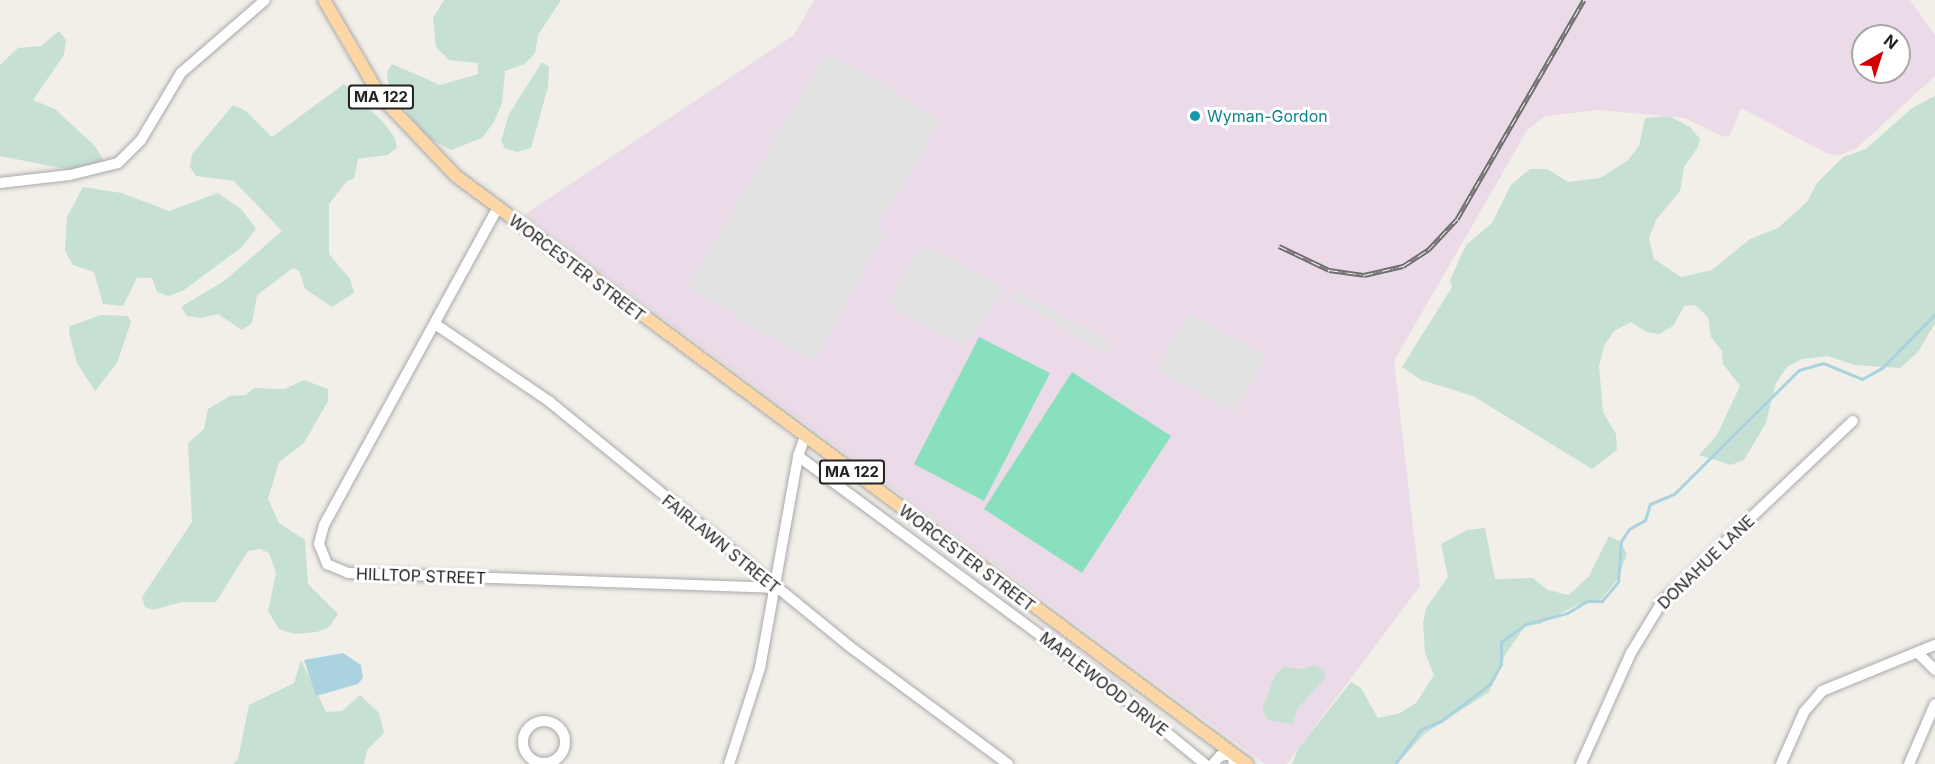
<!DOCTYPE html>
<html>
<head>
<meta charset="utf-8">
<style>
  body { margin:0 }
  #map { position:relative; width:1935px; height:764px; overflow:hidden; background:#f2efe9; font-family:Inter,sans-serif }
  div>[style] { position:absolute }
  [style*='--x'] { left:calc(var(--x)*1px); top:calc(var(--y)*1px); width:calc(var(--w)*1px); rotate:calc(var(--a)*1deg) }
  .industrial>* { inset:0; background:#ebdbe8 }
  .wetland>* { inset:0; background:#c6e0d4 }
  .pitch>* { inset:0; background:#88e0be }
  .parking>* { inset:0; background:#e2e2e2 }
  .water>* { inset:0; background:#aad3df }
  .stream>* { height:3px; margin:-1.5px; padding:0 1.5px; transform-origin:1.5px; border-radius:1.5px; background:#aad3df }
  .roads { filter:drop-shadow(0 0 2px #a9a9a9) drop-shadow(0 0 2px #a9a9a9) }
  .minor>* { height:10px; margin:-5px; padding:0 5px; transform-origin:5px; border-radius:5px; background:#fff }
  .minor>.ring { margin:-5px; padding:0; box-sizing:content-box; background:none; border:10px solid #fff; border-radius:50% }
  .major>* { height:12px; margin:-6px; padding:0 6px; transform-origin:6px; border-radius:6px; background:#fcd6a4 }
  .rail>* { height:5px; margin-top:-2.5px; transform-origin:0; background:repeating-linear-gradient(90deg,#fff 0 9px,#707070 0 18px); box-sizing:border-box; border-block:2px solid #707070 }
  .dots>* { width:16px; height:16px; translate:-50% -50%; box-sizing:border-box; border:3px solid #fff; border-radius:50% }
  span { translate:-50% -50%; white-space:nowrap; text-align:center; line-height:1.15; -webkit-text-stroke:6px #fff; paint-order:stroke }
  .shield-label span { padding:2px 4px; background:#fff; border:2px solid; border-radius:4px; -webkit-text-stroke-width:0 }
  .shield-label { font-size:15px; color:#222; font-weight:700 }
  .culture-label { font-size:16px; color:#0d838f }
  .left { translate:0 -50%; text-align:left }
  .street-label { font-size:16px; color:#222 }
  .north { position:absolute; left:1851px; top:24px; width:60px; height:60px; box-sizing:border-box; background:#fff; border:2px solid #a7a7a7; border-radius:50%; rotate:39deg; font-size:16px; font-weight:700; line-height:24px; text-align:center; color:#222 }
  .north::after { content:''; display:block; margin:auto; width:21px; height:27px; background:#d40000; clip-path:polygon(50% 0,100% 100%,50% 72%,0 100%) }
</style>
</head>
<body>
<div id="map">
  <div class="industrial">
    <div style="clip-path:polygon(evenodd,814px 0,1910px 0,1935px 35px,1935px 76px,1857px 148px,1841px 155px,1828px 154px,1741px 108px,1730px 135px,1723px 137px,1685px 118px,1598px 110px,1545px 116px,1528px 129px,1394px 361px,1420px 586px,1287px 764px,1265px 764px,524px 215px,794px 35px,814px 0,1863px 36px,1899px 36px,1899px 72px,1863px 72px,1863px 36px)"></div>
  </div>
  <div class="wetland">
    <div style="clip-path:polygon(444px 0,561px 0,538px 35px,535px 53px,525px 64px,505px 71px,502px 103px,494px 122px,482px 138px,451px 150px,430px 139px,407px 113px,405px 101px,388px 83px,387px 72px,392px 64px,440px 85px,478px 74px,478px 63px,449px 60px,436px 47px,433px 18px)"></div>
    <div style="clip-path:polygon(59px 31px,66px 40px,64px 55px,33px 100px,55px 109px,95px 146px,106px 165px,81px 172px,0 156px,0 65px,18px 48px,41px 46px)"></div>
    <div style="clip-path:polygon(542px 62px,549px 67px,548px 87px,531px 148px,517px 152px,505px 148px,501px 141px,509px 114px)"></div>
    <div style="clip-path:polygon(344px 84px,384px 123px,395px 138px,397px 148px,387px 155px,358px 159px,354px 179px,347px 181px,329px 204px,329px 254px,350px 279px,354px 293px,332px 307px,305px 289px,299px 271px,293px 268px,257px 295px,252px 323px,242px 330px,218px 314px,201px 318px,187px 316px,181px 307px,224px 281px,282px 231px,234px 181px,196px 176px,190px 167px,192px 154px,233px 105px,246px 111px,272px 137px)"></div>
    <div style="clip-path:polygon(1935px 96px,1935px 323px,1918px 352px,1900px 368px,1854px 365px,1828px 356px,1802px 359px,1787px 367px,1776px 383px,1766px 423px,1744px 460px,1731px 465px,1699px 455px,1717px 435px,1740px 386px,1723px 364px,1722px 351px,1711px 337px,1708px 317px,1695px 305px,1684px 306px,1673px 326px,1659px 334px,1647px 332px,1631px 322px,1614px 331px,1604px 346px,1599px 366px,1603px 412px,1616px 434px,1617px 450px,1592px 469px,1473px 396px,1421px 380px,1402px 367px,1452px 287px,1450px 280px,1466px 245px,1492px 223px,1511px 185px,1530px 169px,1547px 169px,1568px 182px,1600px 178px,1628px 160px,1639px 146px,1645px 118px,1669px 116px,1690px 127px,1700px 139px,1698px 147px,1684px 167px,1680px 191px,1656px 220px,1649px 238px,1654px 259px,1681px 277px,1712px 270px,1750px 239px,1778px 228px,1807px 202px,1817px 183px,1843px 157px,1866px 149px,1912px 108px)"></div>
    <div style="clip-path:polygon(83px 187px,122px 193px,169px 211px,218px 193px,242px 210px,256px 229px,242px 247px,184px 290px,169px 296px,157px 292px,152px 278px,137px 278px,123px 306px,103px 304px,94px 272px,73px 265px,65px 251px,67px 217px)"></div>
    <div style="clip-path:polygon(101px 315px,128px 316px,131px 322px,117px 363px,95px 391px,77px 363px,69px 333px,70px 326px)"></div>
    <div style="clip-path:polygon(304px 380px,328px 389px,328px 401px,304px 443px,279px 462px,268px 499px,279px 523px,305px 540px,308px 584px,338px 614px,329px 627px,317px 632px,294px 634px,279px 629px,268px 611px,276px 573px,269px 553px,260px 549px,248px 551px,216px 602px,182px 602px,153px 610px,145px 607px,142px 597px,192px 522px,188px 443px,204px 429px,208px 409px,230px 396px,246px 395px,254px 388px,285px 389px)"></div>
    <div style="clip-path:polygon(1485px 528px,1495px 579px,1533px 578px,1548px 590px,1569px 595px,1589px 576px,1609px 536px,1621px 542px,1627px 554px,1617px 580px,1602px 599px,1577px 605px,1540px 624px,1525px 626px,1505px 655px,1489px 692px,1424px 734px,1397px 764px,1292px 764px,1298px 749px,1351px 682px,1361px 688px,1378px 718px,1400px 713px,1416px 703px,1434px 675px,1425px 653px,1423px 623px,1426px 608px,1448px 577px,1441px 544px,1467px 530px)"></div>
    <div style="clip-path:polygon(301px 660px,326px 712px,342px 711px,360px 695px,379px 713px,384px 733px,367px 750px,364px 764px,233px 764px,238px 759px,249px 705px,294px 683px)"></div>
    <div style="clip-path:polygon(1315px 665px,1324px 670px,1326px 677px,1298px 708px,1292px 724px,1267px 720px,1262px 708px,1276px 674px,1284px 667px,1303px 669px)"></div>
  </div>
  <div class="pitch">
    <div style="clip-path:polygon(979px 337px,1050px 373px,984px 501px,914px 464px)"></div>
    <div style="clip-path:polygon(1072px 372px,1171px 436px,1082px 573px,984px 509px)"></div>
  </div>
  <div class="parking">
    <div style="clip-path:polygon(827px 52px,942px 120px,878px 226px,886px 231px,814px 363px,688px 288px)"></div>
    <div style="clip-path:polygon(929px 245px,1003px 287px,969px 341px,957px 343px,888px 304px,919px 249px)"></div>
    <div style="clip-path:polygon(1017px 290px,1112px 344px,1107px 353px,1012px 299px)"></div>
    <div style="clip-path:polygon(1189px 313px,1265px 357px,1234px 414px,1157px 370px)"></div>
  </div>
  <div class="water">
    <div style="clip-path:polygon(343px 653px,361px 665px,363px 678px,358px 684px,316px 696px,304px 660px)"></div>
  </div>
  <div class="stream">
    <div style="--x:1395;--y:764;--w:44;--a:-53.4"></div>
    <div style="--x:1421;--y:729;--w:22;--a:-22"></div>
    <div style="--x:1441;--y:721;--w:61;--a:-37.1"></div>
    <div style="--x:1490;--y:684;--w:23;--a:-61"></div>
    <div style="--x:1501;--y:664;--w:22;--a:-90"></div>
    <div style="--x:1501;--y:642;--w:31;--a:-36"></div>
    <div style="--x:1526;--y:624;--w:42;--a:-15"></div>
    <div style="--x:1567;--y:613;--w:23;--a:-31"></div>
    <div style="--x:1587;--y:601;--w:15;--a:0"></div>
    <div style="--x:1602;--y:601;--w:25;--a:-50"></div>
    <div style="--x:1618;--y:582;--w:41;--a:-85.8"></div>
    <div style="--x:1621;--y:541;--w:14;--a:-56"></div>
    <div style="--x:1629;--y:529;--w:18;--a:-29"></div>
    <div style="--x:1645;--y:520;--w:17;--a:-73"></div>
    <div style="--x:1650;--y:504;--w:26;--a:-23"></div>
    <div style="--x:1674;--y:494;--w:176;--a:-44.8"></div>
    <div style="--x:1799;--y:370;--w:25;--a:-16"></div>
    <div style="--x:1823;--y:363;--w:42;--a:22.3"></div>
    <div style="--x:1862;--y:379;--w:23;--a:-29"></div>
    <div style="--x:1882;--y:368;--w:76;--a:-45.5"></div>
  </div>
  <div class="roads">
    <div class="minor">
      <div style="--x:0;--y:183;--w:70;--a:-6.5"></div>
      <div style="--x:70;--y:175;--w:49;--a:-14"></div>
      <div style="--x:118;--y:163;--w:33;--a:-45"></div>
      <div style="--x:141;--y:140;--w:78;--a:-59.2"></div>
      <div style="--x:181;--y:73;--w:111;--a:-41"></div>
      <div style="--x:497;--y:209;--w:360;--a:118.7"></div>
      <div style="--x:324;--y:525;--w:20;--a:105"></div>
      <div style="--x:319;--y:544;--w:22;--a:68"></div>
      <div style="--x:327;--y:564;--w:23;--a:23"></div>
      <div style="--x:348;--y:573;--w:427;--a:2"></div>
      <div style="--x:435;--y:324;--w:139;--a:34.1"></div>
      <div style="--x:550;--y:402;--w:386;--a:39.2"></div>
      <div style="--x:849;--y:646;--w:198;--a:36.6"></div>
      <div style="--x:798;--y:456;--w:403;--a:36.5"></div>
      <div style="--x:1122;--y:696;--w:107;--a:39.3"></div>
      <div style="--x:1918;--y:653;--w:24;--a:45"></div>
      <div class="ring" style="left:523px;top:721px;width:32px;height:32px"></div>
      <div style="--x:729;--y:764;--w:101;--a:-72.1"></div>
      <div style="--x:760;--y:668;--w:215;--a:-79.8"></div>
      <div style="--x:798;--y:456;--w:20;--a:-70"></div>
      <div style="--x:1213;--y:764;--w:11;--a:-49"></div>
      <div style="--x:1220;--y:756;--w:12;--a:-9"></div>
      <div style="--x:1232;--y:754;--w:10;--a:79"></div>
      <div style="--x:1581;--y:764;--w:122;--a:-65.8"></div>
      <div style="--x:1631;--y:653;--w:60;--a:-58.7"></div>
      <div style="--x:1662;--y:602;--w:263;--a:-43.5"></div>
      <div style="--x:1781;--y:764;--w:57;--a:-66.1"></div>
      <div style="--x:1804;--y:712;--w:28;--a:-49"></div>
      <div style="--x:1822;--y:691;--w:122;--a:-22.2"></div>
      <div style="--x:1909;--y:764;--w:65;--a:-66.6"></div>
    </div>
    <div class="major">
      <div style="--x:324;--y:0;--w:111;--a:59.7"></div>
      <div style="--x:380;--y:96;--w:110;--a:46.5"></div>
      <div style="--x:456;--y:176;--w:986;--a:36.63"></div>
    </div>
  </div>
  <div class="rail">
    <div style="--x:1279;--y:246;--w:55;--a:25.6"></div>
    <div style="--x:1329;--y:270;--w:35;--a:8"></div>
    <div style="--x:1364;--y:275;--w:40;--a:-13"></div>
    <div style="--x:1403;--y:266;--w:30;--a:-33"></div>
    <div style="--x:1428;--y:250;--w:42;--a:-46.9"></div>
    <div style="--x:1457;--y:219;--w:253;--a:-59.9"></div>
  </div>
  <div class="dots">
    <div style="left:1195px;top:116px;background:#0f9aa8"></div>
  </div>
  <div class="shield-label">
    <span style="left:381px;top:97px">MA 122</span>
    <span style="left:852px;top:472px">MA 122</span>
  </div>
  <div class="culture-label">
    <span class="left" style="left:1207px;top:116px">Wyman-Gordon</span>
  </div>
  <div class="street-label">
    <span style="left:577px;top:268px;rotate:37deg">WORCESTER STREET</span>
    <span style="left:721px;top:544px;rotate:39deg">FAIRLAWN STREET</span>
    <span style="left:967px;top:558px;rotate:37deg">WORCESTER STREET</span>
    <span style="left:1706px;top:562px;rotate:-44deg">DONAHUE LANE</span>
    <span style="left:421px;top:576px;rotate:2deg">HILLTOP STREET</span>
    <span style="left:1104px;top:684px;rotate:38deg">MAPLEWOOD DRIVE</span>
  </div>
  <div class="north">N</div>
</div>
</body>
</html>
